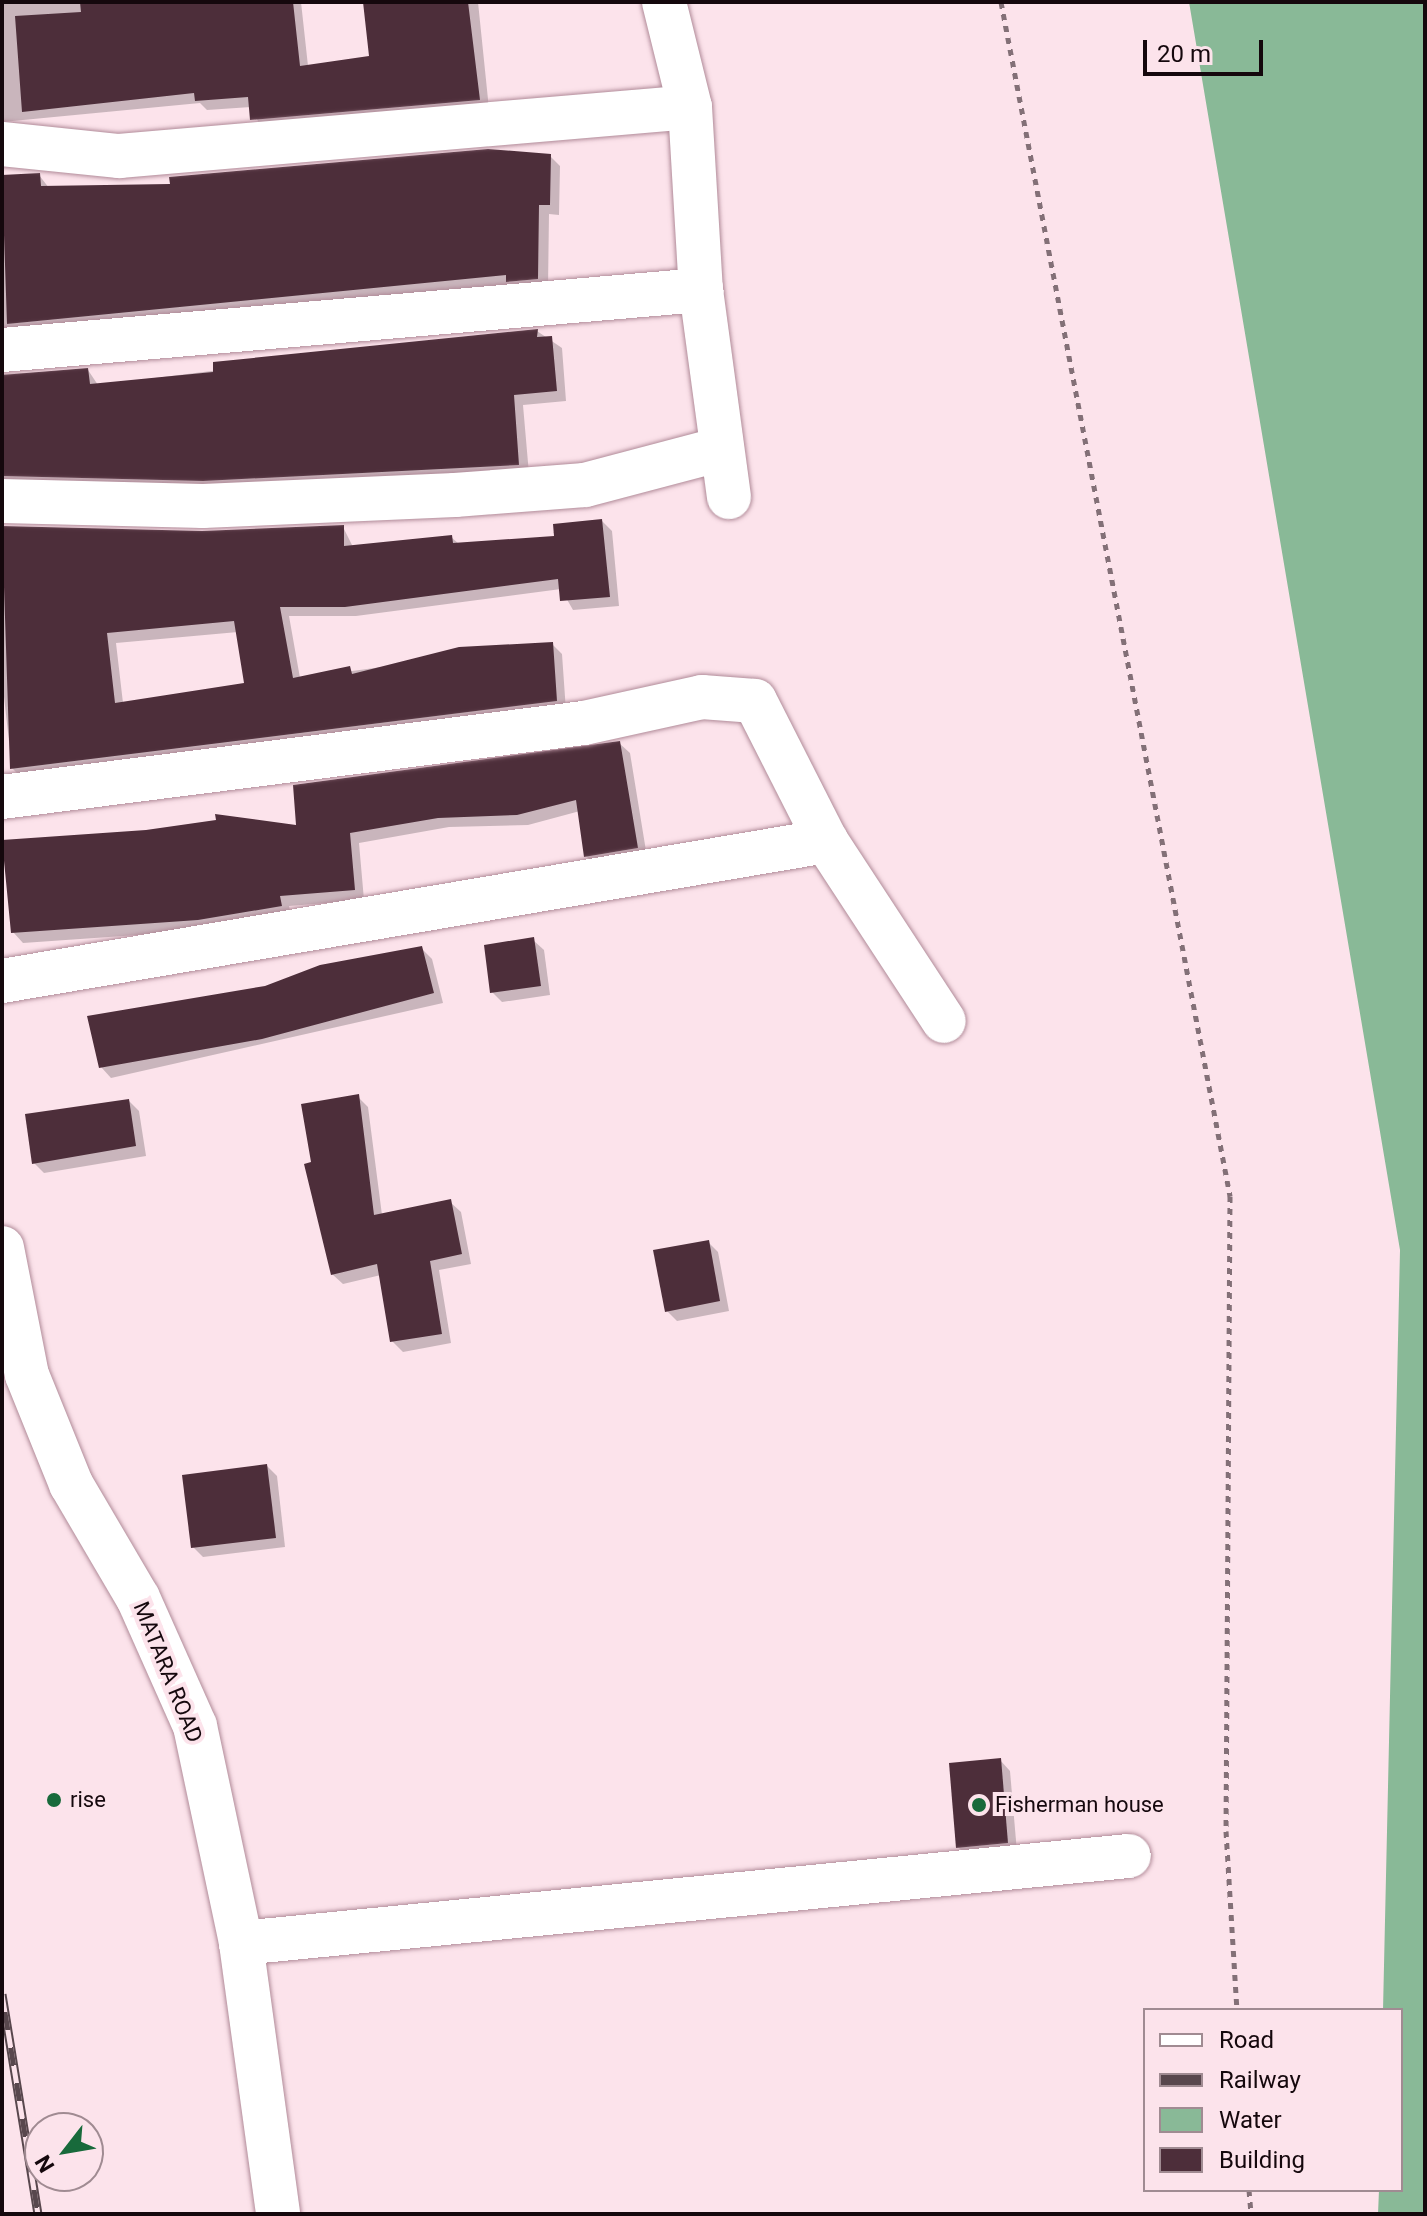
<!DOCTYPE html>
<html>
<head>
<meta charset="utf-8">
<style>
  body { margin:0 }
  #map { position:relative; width:1427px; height:2216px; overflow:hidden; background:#fce3eb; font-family:Roboto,sans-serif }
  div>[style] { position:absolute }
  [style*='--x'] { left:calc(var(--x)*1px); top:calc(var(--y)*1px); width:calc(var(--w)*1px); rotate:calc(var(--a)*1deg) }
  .water>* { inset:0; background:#89b997 }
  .shadow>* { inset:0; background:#0003 }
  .building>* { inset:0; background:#4d2e3a }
  .path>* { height:5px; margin-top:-2.5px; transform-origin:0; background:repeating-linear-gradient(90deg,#837077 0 6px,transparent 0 12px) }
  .roads { filter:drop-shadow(0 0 2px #b18b99) drop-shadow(0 0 2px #b18b99) }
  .minor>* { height:44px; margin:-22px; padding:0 22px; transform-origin:22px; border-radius:22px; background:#fff }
  .highway>* { height:44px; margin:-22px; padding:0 22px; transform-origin:22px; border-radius:22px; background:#fff }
  .rail>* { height:9px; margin-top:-4.5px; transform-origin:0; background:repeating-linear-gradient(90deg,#fce3eb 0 18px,#58474d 0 36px); box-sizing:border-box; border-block:2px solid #58474d }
  .dots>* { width:22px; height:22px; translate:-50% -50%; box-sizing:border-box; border:4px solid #fce3eb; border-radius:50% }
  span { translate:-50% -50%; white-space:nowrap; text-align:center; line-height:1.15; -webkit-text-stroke:8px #fce3eb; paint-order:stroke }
  .street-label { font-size:22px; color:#15080d }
  .poi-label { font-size:22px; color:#15080d }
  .left { translate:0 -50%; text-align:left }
  .frame { position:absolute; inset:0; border:4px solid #15080d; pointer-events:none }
  .legend { position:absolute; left:1143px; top:2008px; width:260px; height:184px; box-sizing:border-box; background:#fce3eb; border:2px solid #a08b92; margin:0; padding:10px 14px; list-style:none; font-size:24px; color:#15080d }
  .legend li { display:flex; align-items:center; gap:16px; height:40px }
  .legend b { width:40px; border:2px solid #a08b92 }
  .north { position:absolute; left:24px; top:2112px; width:80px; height:80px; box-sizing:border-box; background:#fce3eb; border:2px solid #a08b92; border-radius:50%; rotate:239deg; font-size:22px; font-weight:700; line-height:32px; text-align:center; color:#15080d }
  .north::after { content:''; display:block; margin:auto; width:28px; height:36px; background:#186a3b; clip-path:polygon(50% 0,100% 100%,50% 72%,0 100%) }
  .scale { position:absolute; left:1143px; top:40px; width:120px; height:36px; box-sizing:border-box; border:4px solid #15080d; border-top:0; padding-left:10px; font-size:24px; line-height:28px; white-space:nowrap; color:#15080d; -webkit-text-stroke:6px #fce3eb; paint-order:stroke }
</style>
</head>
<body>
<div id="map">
  <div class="water">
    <div style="clip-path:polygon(1189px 2px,1425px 2px,1425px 2214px,1378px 2214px,1379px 2190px,1401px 2190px,1401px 2010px,1383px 2010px,1400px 1250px)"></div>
  </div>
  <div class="shadow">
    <div style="clip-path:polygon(2px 2px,301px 2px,308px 66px,371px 58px,365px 2px,478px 2px,489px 109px,262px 129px,251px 107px,207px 110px,200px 103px,2px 122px)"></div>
    <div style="clip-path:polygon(550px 156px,560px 166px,559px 215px,549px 214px,548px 288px,2px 338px,2px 177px,39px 175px,49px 188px,172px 186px)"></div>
    <div style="clip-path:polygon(537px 331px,562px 348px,566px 401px,523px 405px,529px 474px,2px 494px,2px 374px,88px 370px,98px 385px)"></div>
    <div style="clip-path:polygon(evenodd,602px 521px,612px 531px,619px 606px,573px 610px,561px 589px,356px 616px,289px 616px,300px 678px,552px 644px,562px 654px,566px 711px,22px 778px,12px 768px,2px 679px,2px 528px,202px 533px,343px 527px,353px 547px,451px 537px,459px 544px,556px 538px,602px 521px,238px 632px,247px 685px,123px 703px,116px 643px,238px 632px)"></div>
    <div style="clip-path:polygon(619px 743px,630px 753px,647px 857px,596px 866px,586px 856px,580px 811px,528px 825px,449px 827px,359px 843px,364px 900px,289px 906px,291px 916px,209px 930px,23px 943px,13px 932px,2px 842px,298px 827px)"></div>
    <div style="clip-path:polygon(533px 940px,544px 950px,550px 995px,502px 1002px,492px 992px)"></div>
    <div style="clip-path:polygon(421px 948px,432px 959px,443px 1003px,111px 1078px,101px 1067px,266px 988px)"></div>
    <div style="clip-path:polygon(358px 1097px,368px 1107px,382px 1215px,450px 1202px,461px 1212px,471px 1264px,439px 1270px,451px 1343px,403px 1352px,392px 1341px,381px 1275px,343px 1284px,332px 1274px,313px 1164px)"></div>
    <div style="clip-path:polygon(129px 1101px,139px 1111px,146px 1156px,44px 1173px,34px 1163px)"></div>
    <div style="clip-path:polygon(708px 1242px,718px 1252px,729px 1311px,677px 1321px,667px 1311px)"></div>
    <div style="clip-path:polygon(267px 1466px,277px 1476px,285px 1547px,203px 1557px,193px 1547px)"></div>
    <div style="clip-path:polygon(1000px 1760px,1010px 1771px,1017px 1852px,968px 1857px,958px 1847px)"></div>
  </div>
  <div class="building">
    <div style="clip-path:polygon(80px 2px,293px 2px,300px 66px,369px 56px,363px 2px,468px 2px,480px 100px,250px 120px,248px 97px,195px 101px,194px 93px,22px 112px,15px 16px,81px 12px)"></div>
    <div style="clip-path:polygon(488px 149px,551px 154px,550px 205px,539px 205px,538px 279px,506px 282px,506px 275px,7px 324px,2px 175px,40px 173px,41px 186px,170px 184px,169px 177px)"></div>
    <div style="clip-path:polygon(538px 329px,537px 337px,552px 336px,557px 391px,514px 395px,519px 465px,203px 481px,2px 476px,2px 375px,88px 368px,90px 384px,213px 372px,213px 362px)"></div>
    <div style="clip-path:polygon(evenodd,602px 519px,610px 597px,560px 601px,558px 579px,345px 607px,280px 607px,293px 678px,350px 666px,352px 674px,459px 647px,553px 642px,557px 701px,10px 769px,2px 526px,202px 531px,344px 525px,344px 546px,452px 535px,453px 543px,554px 536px,553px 524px,602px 519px,234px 621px,244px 683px,115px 703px,107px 633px,234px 621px)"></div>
    <div style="clip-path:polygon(620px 741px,638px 848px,584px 857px,576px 800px,517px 815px,438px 818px,350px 833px,355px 890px,280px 896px,282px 906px,198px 920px,11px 933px,2px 840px,146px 830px,216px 820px,215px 814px,296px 825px,293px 785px)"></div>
    <div style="clip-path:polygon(534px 937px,541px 986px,490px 993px,484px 945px)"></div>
    <div style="clip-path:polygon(422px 946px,434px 993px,262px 1039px,99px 1068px,87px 1016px,265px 986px,320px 965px)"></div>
    <div style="clip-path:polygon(359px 1094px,374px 1215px,451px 1199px,462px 1254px,430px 1261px,442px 1334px,390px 1342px,377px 1264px,331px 1275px,304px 1164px,311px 1162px,301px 1104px)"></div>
    <div style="clip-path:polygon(129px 1099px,136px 1146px,32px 1164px,25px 1114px)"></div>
    <div style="clip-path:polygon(709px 1240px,720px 1301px,665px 1312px,653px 1250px)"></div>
    <div style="clip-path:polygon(267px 1464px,276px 1538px,191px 1548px,182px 1475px)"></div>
    <div style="clip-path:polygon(1001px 1758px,1008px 1843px,956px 1848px,949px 1763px)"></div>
  </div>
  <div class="path">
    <div style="--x:1001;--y:2;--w:1216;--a:79.14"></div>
    <div style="--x:1230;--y:1196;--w:635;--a:90.36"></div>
    <div style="--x:1226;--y:1831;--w:179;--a:86.5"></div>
    <div style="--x:1249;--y:2190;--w:24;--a:85"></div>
  </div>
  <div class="roads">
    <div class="minor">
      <div style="--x:664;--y:2;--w:108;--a:76.1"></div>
      <div style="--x:690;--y:107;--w:183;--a:86.6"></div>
      <div style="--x:701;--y:290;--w:209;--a:82.3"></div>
      <div style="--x:2;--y:144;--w:118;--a:5.9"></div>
      <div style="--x:119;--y:156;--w:573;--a:-4.9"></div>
      <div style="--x:2;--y:350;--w:702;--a:-4.91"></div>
      <div style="--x:2;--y:501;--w:201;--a:1.4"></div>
      <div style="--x:203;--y:506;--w:252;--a:-2.5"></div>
      <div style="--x:455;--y:495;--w:130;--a:-4.4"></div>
      <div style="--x:585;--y:485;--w:141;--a:-14.8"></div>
      <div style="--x:2;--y:797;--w:587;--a:-7.25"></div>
      <div style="--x:584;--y:723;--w:121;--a:-12.4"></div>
      <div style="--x:702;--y:697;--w:53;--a:4.3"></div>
      <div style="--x:755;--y:701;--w:157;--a:63.1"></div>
      <div style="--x:826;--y:841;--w:215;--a:56.8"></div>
      <div style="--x:2;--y:981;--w:836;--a:-9.64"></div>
      <div style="--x:241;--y:1943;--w:892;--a:-5.6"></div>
    </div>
    <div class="highway">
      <div style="--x:2;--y:1248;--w:129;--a:78.9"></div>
      <div style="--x:27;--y:1375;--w:118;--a:68"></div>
      <div style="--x:71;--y:1484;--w:132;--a:59.6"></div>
      <div style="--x:138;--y:1598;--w:140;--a:66"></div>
      <div style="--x:195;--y:1726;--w:222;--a:78"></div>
      <div style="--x:241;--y:1943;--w:274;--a:82.2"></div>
    </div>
  </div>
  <div class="rail">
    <div style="--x:2;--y:1994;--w:223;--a:80.7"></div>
  </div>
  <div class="dots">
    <div style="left:54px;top:1800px;background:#186a3b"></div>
    <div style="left:979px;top:1805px;background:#186a3b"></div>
  </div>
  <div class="street-label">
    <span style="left:168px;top:1672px;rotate:68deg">MATARA ROAD</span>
  </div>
  <div class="poi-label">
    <span class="left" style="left:70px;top:1800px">rise</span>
    <span class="left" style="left:995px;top:1805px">Fisherman house</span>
  </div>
  <div class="frame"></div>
  <ul class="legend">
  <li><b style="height:10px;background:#fff"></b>Road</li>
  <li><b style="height:10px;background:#58474d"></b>Railway</li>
  <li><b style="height:22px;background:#89b997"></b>Water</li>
  <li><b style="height:22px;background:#4d2e3a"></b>Building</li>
  </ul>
  <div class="north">N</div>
  <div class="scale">20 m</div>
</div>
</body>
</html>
